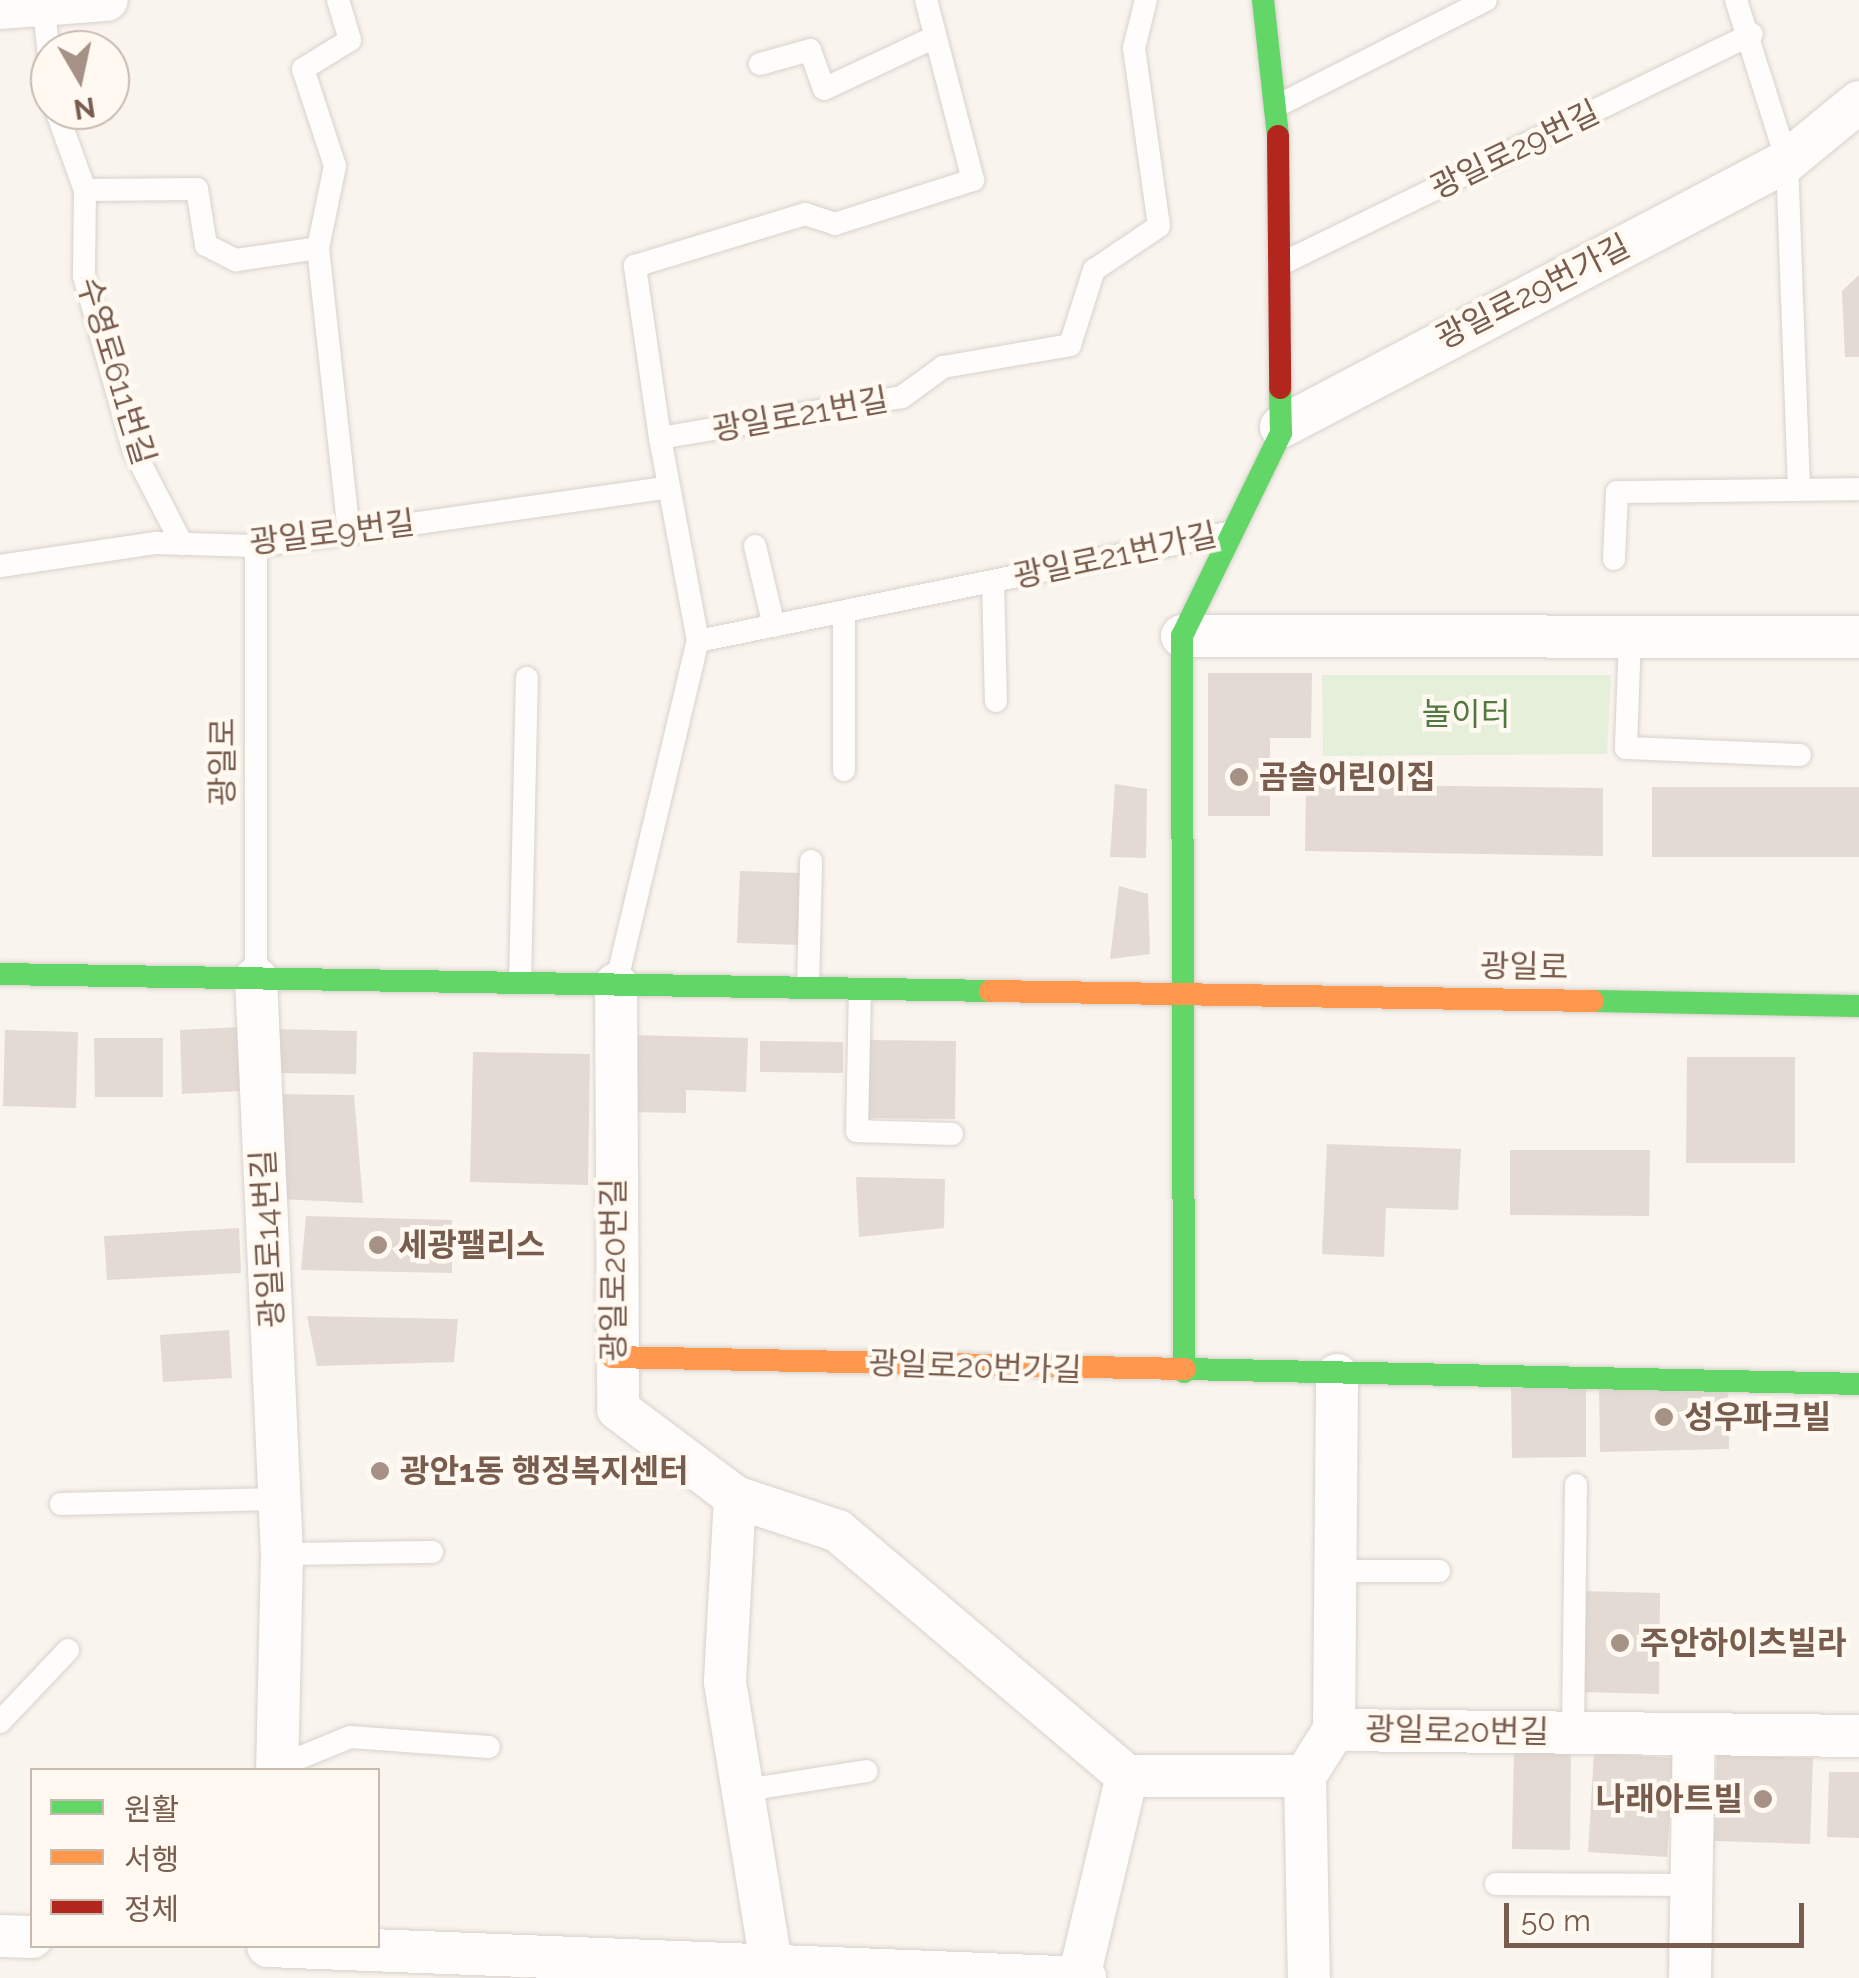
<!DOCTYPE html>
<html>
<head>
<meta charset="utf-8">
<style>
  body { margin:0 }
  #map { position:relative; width:1859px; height:1978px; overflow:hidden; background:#f9f4ee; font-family:Raleway,"Noto Sans KR",sans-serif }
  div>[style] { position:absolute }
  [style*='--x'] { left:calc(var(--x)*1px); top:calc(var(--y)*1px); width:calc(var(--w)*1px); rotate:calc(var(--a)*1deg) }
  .green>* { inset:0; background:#e6efd9 }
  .building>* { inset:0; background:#e3dad3 }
  .roads { filter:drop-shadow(0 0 2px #d8d1cc) drop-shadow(0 0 2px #d8d1cc) }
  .lane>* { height:22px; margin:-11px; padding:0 11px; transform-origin:11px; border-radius:11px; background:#fefdfc }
  .street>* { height:42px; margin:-21px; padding:0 21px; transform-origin:21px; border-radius:21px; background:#fefdfc }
  .fast>* { height:22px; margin:-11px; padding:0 11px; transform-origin:11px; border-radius:11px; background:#63d668 }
  .slow>* { height:22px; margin:-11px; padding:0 11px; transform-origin:11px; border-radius:11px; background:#ff974d }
  .jam>* { height:22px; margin:-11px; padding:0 11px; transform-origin:11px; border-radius:11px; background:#b3261e }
  .dots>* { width:28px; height:28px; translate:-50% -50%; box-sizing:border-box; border:5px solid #fff9f1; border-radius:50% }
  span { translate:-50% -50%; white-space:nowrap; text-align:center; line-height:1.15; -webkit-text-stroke:9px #fff9f1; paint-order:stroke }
  .street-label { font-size:32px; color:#785c4d }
  .park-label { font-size:32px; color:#527841 }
  .poi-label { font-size:32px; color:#785c4d; font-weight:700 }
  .left { translate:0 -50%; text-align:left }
  .right { translate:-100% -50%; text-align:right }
  .legend { position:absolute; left:30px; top:1768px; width:350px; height:180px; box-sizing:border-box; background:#fff9f1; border:2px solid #c9baaf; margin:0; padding:12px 18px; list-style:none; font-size:30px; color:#785c4d }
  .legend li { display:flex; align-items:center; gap:20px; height:50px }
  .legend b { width:50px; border:2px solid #c9baaf }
  .north { position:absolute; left:30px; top:30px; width:100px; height:100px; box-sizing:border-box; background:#fff9f1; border:2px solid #c9baaf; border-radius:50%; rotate:171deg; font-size:28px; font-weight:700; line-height:40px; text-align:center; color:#785c4d }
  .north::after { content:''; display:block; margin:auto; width:35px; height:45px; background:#a59185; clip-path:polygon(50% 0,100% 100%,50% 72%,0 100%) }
  .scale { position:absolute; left:1504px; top:1903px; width:300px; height:45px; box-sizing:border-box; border:5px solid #785c4d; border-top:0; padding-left:12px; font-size:30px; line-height:35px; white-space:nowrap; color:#785c4d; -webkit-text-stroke:8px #fff9f1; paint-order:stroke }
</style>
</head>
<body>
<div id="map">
  <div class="green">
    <div style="clip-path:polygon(1322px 675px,1611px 675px,1607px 754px,1323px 756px)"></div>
  </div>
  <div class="building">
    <div style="clip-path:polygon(1859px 275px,1859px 357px,1845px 357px,1842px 291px)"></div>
    <div style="clip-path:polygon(1208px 673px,1312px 673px,1311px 738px,1270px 738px,1270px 816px,1208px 816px)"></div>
    <div style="clip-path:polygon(1115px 784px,1147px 789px,1146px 858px,1110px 857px)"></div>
    <div style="clip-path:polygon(1306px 784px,1603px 788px,1603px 856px,1305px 851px)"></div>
    <div style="clip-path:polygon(1652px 787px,1859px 787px,1859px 857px,1652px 857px)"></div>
    <div style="clip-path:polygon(740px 871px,801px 873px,799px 945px,737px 943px)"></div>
    <div style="clip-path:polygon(1119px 886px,1148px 894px,1150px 954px,1110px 959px)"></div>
    <div style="clip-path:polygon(240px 1027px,242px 1091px,182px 1094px,180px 1030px)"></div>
    <div style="clip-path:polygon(276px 1029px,357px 1031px,356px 1074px,275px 1073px)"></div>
    <div style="clip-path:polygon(5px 1030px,78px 1032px,76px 1108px,3px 1106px)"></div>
    <div style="clip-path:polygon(630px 1035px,748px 1038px,746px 1092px,686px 1090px,686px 1113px,628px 1112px)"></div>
    <div style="clip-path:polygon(94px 1038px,163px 1038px,163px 1097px,95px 1097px)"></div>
    <div style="clip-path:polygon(868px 1040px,956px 1041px,955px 1119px,867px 1118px)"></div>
    <div style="clip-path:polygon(760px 1041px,843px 1042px,843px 1073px,760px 1072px)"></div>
    <div style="clip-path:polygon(473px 1052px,590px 1054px,588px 1185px,470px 1182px)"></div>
    <div style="clip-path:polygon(1687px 1057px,1795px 1057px,1795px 1163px,1686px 1163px)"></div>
    <div style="clip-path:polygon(273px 1094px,354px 1095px,363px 1203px,279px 1199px)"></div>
    <div style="clip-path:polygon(1327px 1144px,1461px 1149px,1458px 1210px,1386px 1208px,1384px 1257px,1322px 1254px)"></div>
    <div style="clip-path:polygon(1510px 1150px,1650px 1150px,1649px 1216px,1510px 1215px)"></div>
    <div style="clip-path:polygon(856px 1177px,945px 1179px,944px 1228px,859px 1237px)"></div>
    <div style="clip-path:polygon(306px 1216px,452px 1220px,452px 1273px,301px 1270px)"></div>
    <div style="clip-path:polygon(239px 1228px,241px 1273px,107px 1280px,104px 1236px)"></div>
    <div style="clip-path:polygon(307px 1316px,458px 1319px,454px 1362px,317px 1366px)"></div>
    <div style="clip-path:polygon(229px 1330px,232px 1378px,163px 1382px,160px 1335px)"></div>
    <div style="clip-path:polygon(1728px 1383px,1729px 1449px,1600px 1452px,1599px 1385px)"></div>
    <div style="clip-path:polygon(1586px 1387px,1586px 1457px,1512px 1458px,1511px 1388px)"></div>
    <div style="clip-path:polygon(1581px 1591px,1660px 1593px,1659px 1694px,1579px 1692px)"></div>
    <div style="clip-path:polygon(1514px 1749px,1571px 1750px,1570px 1850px,1512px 1849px)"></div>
    <div style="clip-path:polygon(1594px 1753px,1674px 1758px,1667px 1857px,1588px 1852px)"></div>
    <div style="clip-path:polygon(1717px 1755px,1813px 1758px,1810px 1844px,1714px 1841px)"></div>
    <div style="clip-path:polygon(1829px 1772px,1859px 1772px,1859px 1838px,1827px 1837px)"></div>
  </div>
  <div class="roads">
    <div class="lane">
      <div style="--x:43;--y:0;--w:66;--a:83.9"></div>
      <div style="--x:338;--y:0;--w:42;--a:73.3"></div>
      <div style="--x:350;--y:40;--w:55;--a:148.3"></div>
      <div style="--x:303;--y:69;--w:102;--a:71.7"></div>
      <div style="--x:335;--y:166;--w:84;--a:101.7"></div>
      <div style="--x:318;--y:248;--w:286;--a:83.8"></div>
      <div style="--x:1736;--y:0;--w:169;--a:72.4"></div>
      <div style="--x:1787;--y:161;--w:329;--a:87.9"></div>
      <div style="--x:760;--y:64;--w:52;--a:-15.6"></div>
      <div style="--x:810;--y:50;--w:41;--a:70.3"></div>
      <div style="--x:824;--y:89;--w:123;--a:-25.1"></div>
      <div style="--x:1279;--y:105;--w:232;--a:-26.9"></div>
      <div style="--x:56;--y:110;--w:85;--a:70.1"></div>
      <div style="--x:85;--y:190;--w:86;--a:90.7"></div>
      <div style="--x:84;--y:276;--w:182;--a:74.1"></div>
      <div style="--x:134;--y:451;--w:105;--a:62.7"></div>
      <div style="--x:85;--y:190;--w:112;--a:-0.5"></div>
      <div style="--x:197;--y:189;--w:57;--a:80.9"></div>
      <div style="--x:206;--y:245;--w:34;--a:27"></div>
      <div style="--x:236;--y:260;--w:83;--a:-8.3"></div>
      <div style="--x:1279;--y:265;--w:526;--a:-26.03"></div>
      <div style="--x:660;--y:438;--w:174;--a:-98.3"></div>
      <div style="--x:635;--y:266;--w:178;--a:-17"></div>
      <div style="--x:805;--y:214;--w:32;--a:18"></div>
      <div style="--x:835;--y:224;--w:145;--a:-17.7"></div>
      <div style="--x:973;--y:180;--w:186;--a:-104.6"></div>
      <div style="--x:256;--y:546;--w:432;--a:90"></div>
      <div style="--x:755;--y:546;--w:82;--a:76.6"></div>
      <div style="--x:1614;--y:559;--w:67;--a:-87.4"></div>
      <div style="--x:1617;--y:492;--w:242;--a:-0.7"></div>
      <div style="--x:0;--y:566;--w:158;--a:-8.4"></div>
      <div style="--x:156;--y:543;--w:100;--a:1.7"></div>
      <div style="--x:256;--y:546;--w:411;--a:-8.1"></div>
      <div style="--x:993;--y:581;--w:120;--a:88.6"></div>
      <div style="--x:844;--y:612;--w:158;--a:90"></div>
      <div style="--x:1630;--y:637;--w:111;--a:92.1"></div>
      <div style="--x:1626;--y:748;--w:174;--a:2.3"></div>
      <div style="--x:698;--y:641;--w:541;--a:-11.52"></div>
      <div style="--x:520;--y:983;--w:305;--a:-88.7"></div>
      <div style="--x:616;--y:984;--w:353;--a:-76.6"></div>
      <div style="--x:698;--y:641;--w:207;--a:-100.6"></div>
      <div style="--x:660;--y:438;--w:245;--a:-9.6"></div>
      <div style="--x:902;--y:397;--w:51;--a:-36.2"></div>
      <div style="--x:943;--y:367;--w:129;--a:-9.8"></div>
      <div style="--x:1070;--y:345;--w:79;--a:-72.3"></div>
      <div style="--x:1094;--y:270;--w:78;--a:-34.1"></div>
      <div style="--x:1159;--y:226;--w:180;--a:-98"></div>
      <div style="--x:1134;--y:48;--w:49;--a:-76"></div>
      <div style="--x:808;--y:988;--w:127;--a:-88.6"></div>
      <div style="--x:860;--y:989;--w:142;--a:91.2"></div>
      <div style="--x:857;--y:1131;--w:95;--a:1.8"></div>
      <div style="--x:61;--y:1504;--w:218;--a:-1.3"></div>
      <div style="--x:282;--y:1554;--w:150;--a:-0.8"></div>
      <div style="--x:1337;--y:1571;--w:102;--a:0"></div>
      <div style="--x:0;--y:1722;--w:99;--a:-46.6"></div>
      <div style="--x:1573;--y:1732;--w:247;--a:-89.3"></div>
      <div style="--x:277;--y:1767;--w:79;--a:-22.3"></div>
      <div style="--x:350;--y:1737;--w:139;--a:4.1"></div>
      <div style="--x:746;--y:1790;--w:122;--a:-8.9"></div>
      <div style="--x:1496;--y:1884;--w:196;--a:0.3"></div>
    </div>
    <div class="street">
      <div style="--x:0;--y:8;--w:107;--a:-4.3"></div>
      <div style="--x:1281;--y:427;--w:572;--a:-27.73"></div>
      <div style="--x:1787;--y:161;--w:93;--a:-39.3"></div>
      <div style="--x:1182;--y:636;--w:677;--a:0.08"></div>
      <div style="--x:256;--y:978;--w:577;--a:87.42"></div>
      <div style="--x:282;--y:1554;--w:216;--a:91.3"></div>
      <div style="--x:616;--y:984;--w:425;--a:89.7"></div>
      <div style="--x:618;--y:1409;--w:146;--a:36.9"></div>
      <div style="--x:735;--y:1497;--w:108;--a:18.3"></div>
      <div style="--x:838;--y:1531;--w:379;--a:40.3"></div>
      <div style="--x:1127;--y:1776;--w:178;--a:0"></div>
      <div style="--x:735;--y:1497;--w:185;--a:93.1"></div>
      <div style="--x:725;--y:1682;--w:284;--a:80.7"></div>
      <div style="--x:1334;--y:1730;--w:355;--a:-89.5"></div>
      <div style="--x:1305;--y:1776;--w:54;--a:-57.8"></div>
      <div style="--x:1334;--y:1730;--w:525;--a:0.65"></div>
      <div style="--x:1305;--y:1776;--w:202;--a:88.9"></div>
      <div style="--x:0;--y:1936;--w:32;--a:2"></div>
      <div style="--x:268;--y:1946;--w:818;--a:2.24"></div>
      <div style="--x:1080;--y:1973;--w:203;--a:-76.6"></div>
      <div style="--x:1690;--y:1978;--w:243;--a:-89.1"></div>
    </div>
    <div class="fast">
      <div style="--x:1263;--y:0;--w:137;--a:83.7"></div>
      <div style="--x:0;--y:974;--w:990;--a:0.98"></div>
      <div style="--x:1593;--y:1001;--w:266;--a:1.1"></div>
      <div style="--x:1185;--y:1369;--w:674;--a:1.27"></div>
      <div style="--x:1184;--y:1372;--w:736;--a:-90.16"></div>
      <div style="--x:1182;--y:636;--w:226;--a:-64"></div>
      <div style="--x:1281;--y:433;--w:45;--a:-91.3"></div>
    </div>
    <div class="slow">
      <div style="--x:990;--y:991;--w:603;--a:0.95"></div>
      <div style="--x:612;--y:1357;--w:573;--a:1.2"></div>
    </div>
    <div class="jam">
      <div style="--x:1278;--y:136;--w:252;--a:89.5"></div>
    </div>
  </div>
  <div class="dots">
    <div style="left:1239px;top:777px;background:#a59185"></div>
    <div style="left:378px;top:1245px;background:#a59185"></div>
    <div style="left:1664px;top:1417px;background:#a59185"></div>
    <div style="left:380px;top:1471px;background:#a59185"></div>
    <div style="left:1620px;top:1643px;background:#a59185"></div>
    <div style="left:1763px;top:1799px;background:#a59185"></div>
  </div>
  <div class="street-label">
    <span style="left:1515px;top:150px;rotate:-26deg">광일로29번길</span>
    <span style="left:1533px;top:292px;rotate:-27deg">광일로29번가길</span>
    <span style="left:116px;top:371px;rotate:73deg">수영로611번길</span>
    <span style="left:800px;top:415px;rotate:-10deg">광일로21번길</span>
    <span style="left:332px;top:533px;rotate:-7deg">광일로9번길</span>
    <span style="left:1115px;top:556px;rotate:-12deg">광일로21번가길</span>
    <span style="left:223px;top:762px;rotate:-90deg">광일로</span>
    <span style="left:1524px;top:967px;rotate:1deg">광일로</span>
    <span style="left:268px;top:1239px;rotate:-93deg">광일로14번길</span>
    <span style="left:614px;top:1270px;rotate:-90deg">광일로20번길</span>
    <span style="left:975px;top:1367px;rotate:2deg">광일로20번가길</span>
    <span style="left:1457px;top:1731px;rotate:1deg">광일로20번길</span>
  </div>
  <div class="park-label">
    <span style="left:1466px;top:714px">놀이터</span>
  </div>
  <div class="poi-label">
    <span class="left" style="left:1259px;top:777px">곰솔어린이집</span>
    <span class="left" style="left:398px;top:1245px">세광팰리스</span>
    <span class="left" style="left:1684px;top:1417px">성우파크빌</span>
    <span class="left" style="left:400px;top:1471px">광안1동 행정복지센터</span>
    <span class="left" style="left:1640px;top:1643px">주안하이츠빌라</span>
    <span class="right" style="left:1743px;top:1799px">나래아트빌</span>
  </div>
  <ul class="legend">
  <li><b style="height:12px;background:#63d668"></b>원활</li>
  <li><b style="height:12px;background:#ff974d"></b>서행</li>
  <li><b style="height:12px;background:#b3261e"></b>정체</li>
  </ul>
  <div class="north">N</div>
  <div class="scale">50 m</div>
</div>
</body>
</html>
